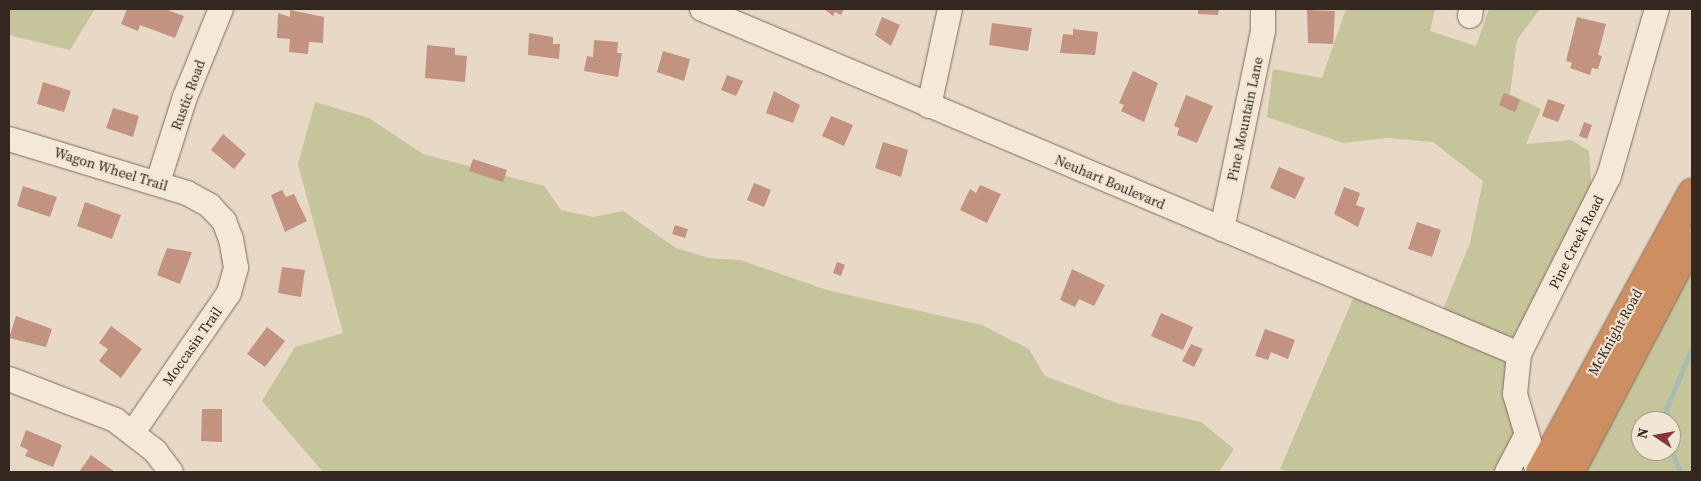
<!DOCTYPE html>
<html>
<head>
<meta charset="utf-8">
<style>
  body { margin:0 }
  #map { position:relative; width:1701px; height:481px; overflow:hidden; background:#e8d9c6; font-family:"Source Serif 4",serif }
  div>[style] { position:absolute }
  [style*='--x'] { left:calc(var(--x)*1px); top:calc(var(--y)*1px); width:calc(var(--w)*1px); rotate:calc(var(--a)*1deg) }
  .green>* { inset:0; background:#c5c49b }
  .stream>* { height:5px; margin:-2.5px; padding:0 2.5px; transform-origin:2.5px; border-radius:2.5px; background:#a7bdb3 }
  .building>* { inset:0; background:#c29380 }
  .roads { filter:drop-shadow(0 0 1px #816c5e) drop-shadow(0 0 1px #816c5e) }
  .minor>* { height:24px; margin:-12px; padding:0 12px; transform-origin:12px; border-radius:12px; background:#f4e8d8 }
  .highway>* { height:28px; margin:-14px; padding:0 14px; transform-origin:14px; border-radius:14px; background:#cd8f61 }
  span { translate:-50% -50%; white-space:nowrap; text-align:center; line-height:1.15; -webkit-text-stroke:4px #f1e5d4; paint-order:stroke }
  .street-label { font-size:14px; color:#332720 }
  .frame { position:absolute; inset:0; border:10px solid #332720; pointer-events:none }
  .north { position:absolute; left:1631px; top:411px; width:50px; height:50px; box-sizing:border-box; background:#f1e5d4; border:1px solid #a5998c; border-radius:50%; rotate:282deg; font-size:14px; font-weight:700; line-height:20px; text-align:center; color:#332720 }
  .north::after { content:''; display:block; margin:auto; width:18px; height:22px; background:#893541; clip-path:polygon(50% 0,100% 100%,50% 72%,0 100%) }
</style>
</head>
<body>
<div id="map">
  <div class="green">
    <div style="clip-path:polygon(9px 9px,95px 9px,70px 50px,9px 35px)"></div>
    <div style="clip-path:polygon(1346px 9px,1435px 9px,1430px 31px,1476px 46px,1489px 9px,1540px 9px,1517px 40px,1510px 94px,1541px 109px,1526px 144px,1571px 140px,1589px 151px,1593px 209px,1524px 341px,1526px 436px,1507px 472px,1288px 472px,1280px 469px,1358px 287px,1439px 320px,1470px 243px,1483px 181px,1433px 142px,1387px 138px,1343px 143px,1267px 117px,1273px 69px,1322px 78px)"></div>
    <div style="clip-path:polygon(315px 102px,369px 118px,423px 154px,544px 186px,561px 210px,593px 217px,623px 211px,676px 248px,709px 258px,740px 260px,827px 290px,982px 325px,1029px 349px,1045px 376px,1117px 403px,1201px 422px,1234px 449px,1219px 472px,323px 472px,262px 401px,295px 347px,343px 333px,298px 164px)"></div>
    <div style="clip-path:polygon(evenodd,1692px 240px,1692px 472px,1570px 472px,1692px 240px,1641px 421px,1671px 421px,1671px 451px,1641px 451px,1641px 421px)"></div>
  </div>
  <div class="stream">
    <div style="--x:1667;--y:421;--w:12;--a:-95"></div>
    <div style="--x:1666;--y:409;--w:66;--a:-66.9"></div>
    <div style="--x:1671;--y:449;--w:25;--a:69"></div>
  </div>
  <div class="building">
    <div style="clip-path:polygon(127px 9px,165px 9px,184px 16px,175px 38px,140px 25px,138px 31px,121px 24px)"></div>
    <div style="clip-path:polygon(824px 9px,844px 9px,841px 15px,835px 12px,833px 16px)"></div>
    <div style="clip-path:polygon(1198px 9px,1219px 9px,1218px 15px,1198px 14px)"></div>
    <div style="clip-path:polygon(290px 10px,324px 17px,323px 43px,309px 42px,308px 54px,289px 52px,290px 39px,277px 38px,278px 13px,290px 17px)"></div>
    <div style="clip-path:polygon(1307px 10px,1335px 11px,1333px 44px,1308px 43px)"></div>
    <div style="clip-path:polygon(882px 17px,900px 25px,891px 46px,875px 35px)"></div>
    <div style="clip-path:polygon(1577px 17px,1606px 24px,1598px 55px,1602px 56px,1598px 69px,1592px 68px,1590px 75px,1570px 68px,1572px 63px,1566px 61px)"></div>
    <div style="clip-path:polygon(992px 23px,1032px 28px,1028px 51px,989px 45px)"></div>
    <div style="clip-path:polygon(1073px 29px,1098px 32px,1095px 55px,1060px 53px,1063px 34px,1073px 35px)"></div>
    <div style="clip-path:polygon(529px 33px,553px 37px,553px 44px,560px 44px,559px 59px,528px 55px)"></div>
    <div style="clip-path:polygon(594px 40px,618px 42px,617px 53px,622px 53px,618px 77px,584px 71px,587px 56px,593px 57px)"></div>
    <div style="clip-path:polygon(427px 45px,455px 48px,455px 55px,467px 56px,465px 82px,425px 78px)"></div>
    <div style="clip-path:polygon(663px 51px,690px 59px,684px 81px,657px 72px)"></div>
    <div style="clip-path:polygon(1133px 71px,1158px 83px,1144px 122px,1121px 111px,1124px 105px,1119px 103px)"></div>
    <div style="clip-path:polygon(727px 75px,743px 81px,736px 96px,721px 90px)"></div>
    <div style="clip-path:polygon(43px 82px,71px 91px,64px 112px,37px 104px)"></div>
    <div style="clip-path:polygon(774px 91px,800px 105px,793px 123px,766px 113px)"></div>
    <div style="clip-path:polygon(1504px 93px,1520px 100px,1515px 112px,1499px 105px)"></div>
    <div style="clip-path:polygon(1186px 95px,1213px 106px,1197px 143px,1177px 135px,1179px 128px,1174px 126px)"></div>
    <div style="clip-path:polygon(1548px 99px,1565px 105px,1558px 122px,1542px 116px)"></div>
    <div style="clip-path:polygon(113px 108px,139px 116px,133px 137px,106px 128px)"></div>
    <div style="clip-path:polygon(831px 116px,853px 125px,844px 146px,822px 136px)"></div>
    <div style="clip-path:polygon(1584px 122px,1592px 125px,1587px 139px,1579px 136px)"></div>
    <div style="clip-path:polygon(223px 134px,246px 154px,234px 169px,211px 150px)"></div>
    <div style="clip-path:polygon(883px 142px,908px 150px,901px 177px,875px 168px)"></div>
    <div style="clip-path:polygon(473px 159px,507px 170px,503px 182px,469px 171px)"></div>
    <div style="clip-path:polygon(1279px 167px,1305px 178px,1295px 199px,1270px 188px)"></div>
    <div style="clip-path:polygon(754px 183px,771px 190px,764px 207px,747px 200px)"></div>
    <div style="clip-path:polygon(980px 185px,1001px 194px,987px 223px,960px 210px,970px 189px,976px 193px)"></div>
    <div style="clip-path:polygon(23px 186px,57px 197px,50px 217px,17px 206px)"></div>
    <div style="clip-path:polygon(1344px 187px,1360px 193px,1356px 205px,1365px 208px,1358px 227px,1334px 214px)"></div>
    <div style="clip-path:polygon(282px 190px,286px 197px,294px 194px,307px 221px,285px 232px,271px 195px)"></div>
    <div style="clip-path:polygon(85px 202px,121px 215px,112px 239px,77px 226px)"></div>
    <div style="clip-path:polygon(1417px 222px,1441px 230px,1432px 257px,1408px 249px)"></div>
    <div style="clip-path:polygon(675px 225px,688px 229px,685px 238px,672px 234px)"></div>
    <div style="clip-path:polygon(167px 248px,192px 252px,180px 284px,157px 275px)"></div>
    <div style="clip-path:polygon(837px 262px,845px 265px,841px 276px,833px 273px)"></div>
    <div style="clip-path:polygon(282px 267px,305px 270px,301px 297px,278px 293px)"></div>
    <div style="clip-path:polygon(1072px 269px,1105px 285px,1094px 306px,1079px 299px,1075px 307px,1060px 300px)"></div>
    <div style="clip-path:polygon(1161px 313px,1193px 327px,1183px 350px,1151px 336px)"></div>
    <div style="clip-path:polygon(16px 316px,52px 329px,46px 347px,9px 338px)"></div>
    <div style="clip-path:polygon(111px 326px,142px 349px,121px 378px,99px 361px,108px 349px,99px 343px)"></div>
    <div style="clip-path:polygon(267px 327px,285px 341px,265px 367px,247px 354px)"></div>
    <div style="clip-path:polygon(1265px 329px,1295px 340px,1288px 359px,1271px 352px,1268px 360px,1255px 356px)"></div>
    <div style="clip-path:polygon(1191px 344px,1203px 349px,1194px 367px,1182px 361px)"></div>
    <div style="clip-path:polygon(202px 409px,222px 409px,222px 442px,201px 441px)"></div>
    <div style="clip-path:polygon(26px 430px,62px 445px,53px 467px,25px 456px,28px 450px,20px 446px)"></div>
    <div style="clip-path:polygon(91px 455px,115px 472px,79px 472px)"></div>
  </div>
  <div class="roads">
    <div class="minor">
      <div style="--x:702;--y:9;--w:887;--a:22.89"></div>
      <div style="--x:1470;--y:16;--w:7;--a:-82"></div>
      <div style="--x:929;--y:106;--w:99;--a:-77.8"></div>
      <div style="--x:9;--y:139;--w:186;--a:16.9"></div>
      <div style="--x:187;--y:193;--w:26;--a:29"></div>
      <div style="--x:210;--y:206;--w:21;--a:47"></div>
      <div style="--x:224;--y:221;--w:19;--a:69"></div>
      <div style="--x:231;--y:239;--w:29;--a:80"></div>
      <div style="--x:236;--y:268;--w:26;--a:106"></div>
      <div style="--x:229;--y:293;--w:169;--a:124.6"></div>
      <div style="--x:158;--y:182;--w:89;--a:-72.4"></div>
      <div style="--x:185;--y:97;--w:95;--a:-67.8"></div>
      <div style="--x:1222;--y:229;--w:202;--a:-78.3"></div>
      <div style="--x:1263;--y:31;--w:22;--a:-90"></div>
      <div style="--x:9;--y:379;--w:114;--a:21.1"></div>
      <div style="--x:115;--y:420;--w:51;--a:37.8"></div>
      <div style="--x:155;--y:451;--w:26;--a:53"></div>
      <div style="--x:1507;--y:472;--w:41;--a:-62.2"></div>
      <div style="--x:1538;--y:472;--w:81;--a:-106.4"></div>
      <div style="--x:1515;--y:394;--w:40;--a:-84.3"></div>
      <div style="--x:1519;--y:354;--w:199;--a:-63.2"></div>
      <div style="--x:1609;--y:176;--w:174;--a:-74"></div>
    </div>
    <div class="highway">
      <div style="--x:1540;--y:472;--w:318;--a:-61.4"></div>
      <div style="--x:1570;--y:472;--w:262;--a:-62.3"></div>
    </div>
  </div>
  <div class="street-label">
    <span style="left:188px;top:95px;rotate:-70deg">Rustic Road</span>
    <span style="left:1245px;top:119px;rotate:-78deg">Pine Mountain Lane</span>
    <span style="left:111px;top:169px;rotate:17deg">Wagon Wheel Trail</span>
    <span style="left:1110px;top:182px;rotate:23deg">Neuhart Boulevard</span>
    <span style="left:1576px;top:242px;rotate:-63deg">Pine Creek Road</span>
    <span style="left:1615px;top:332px;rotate:-61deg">McKnight Road</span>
    <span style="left:192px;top:346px;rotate:-55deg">Moccasin Trail</span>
  </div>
  <div class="frame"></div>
  <div class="north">N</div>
</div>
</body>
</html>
